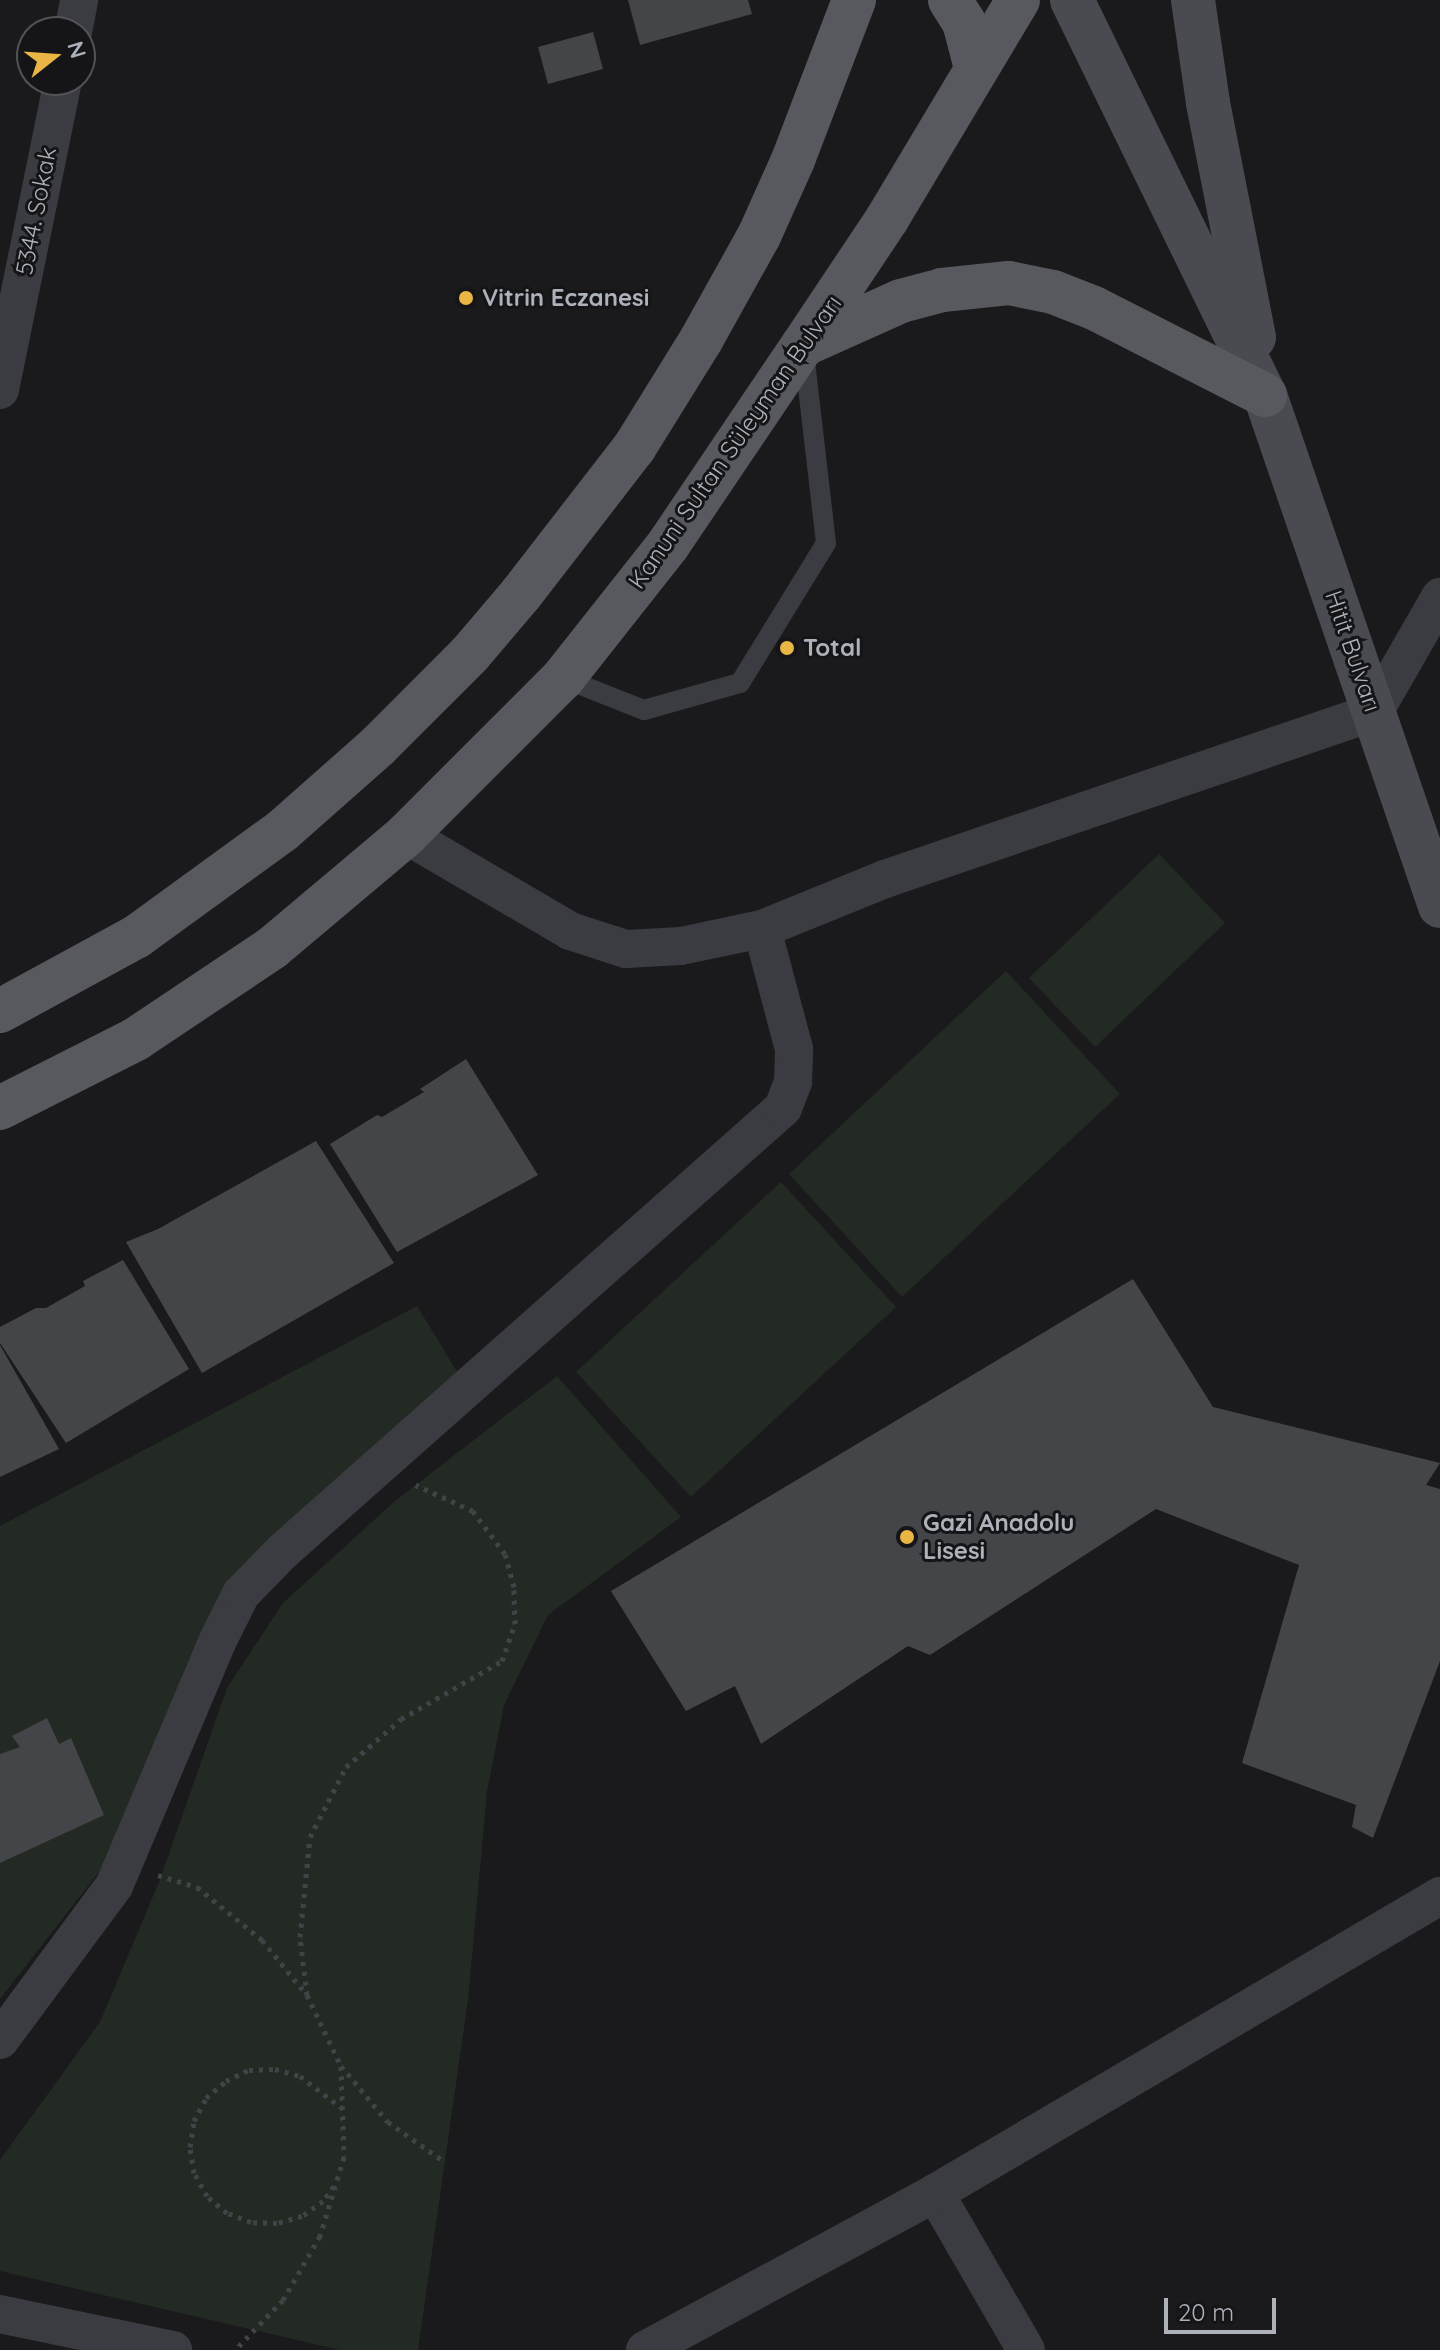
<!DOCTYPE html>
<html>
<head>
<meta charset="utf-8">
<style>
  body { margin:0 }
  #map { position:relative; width:1440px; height:2350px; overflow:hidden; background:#1a1a1c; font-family:Quicksand,sans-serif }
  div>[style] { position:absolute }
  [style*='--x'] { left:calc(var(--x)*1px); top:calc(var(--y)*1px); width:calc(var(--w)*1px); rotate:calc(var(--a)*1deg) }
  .green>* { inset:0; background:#222a23 }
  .building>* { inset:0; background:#444549 }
  .path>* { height:5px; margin-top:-2.5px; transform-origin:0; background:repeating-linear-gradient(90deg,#414347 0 4px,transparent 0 10px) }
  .service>* { height:20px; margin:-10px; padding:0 10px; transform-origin:10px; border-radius:10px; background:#3b3c41 }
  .minor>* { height:38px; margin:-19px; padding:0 19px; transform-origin:19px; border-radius:19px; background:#3b3c41 }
  .secondary>* { height:44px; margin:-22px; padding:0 22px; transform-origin:22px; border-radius:22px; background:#494b50 }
  .primary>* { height:44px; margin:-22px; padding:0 22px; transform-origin:22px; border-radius:22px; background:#57595f }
  .dots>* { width:22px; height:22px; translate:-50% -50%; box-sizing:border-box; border:4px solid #151517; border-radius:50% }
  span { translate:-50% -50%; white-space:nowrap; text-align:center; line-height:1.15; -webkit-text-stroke:6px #151517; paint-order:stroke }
  .street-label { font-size:24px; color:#adb1ba }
  .poi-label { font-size:24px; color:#adb1ba; font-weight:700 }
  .left { translate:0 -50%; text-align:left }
  .north { position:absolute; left:16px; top:16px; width:80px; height:80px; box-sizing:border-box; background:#151517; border:2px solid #525358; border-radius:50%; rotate:73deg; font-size:22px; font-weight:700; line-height:32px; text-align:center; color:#adb1ba }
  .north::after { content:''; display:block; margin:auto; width:28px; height:36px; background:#e9b545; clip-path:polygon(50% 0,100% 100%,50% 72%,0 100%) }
  .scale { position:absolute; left:1164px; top:2298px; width:112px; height:36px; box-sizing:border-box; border:4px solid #adb1ba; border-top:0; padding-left:10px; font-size:24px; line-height:28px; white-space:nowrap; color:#adb1ba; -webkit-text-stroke:6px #151517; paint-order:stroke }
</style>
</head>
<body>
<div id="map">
  <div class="green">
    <div style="clip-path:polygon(1159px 854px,1225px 923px,1095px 1047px,1029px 978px)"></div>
    <div style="clip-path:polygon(1006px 971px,1120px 1094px,902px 1297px,789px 1174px)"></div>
    <div style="clip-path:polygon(781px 1182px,896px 1307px,691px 1497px,576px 1372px)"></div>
    <div style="clip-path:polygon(417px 1306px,461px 1378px,236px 1584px,191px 1654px,109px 1859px,0 1999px,0 1526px)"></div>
    <div style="clip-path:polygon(557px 1376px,681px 1517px,548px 1615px,504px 1705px,487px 1792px,468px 2000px,418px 2350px,340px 2350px,0 2271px,0 2160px,100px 2022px,159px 1882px,227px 1688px,283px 1603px,395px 1501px)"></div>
  </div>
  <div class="building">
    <div style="clip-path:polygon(628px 0,748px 0,752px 14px,640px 45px)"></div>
    <div style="clip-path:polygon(593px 32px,603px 69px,548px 84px,538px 47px)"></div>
    <div style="clip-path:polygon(466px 1059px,538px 1175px,397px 1252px,330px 1144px,377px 1115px,382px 1117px,424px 1092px,420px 1089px)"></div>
    <div style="clip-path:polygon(316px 1141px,394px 1263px,202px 1373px,126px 1242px,158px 1229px)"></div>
    <div style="clip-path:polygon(123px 1260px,189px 1369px,66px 1443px,0 1343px,0 1327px,36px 1308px,46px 1308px,85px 1286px,83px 1281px)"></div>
    <div style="clip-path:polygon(1133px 1279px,1213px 1407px,1440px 1463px,1426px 1485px,1440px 1489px,1440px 1661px,1373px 1838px,1352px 1827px,1356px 1805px,1242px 1763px,1299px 1565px,1156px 1509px,930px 1655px,908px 1646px,761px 1744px,735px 1686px,686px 1711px,611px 1591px)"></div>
    <div style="clip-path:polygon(0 1345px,59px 1449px,0 1477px)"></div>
    <div style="clip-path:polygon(47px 1718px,59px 1744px,71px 1738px,104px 1815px,0 1863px,0 1754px,20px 1747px,12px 1736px)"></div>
  </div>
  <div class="path">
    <div style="--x:158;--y:1875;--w:41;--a:17.1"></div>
    <div style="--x:197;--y:1887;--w:84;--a:39.2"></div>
    <div style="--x:262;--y:1940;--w:71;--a:50.7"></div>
    <div style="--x:307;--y:1995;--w:79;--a:64.4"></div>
    <div style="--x:341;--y:2066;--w:91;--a:88.1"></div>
    <div style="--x:344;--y:2157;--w:83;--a:106.9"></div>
    <div style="--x:320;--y:2236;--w:74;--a:120"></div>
    <div style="--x:283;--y:2300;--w:69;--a:133.8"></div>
    <div style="--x:307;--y:1995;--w:58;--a:-96.9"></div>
    <div style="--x:300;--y:1937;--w:100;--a:-84.3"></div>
    <div style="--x:310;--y:1837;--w:79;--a:-62.8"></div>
    <div style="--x:346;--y:1767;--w:73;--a:-41.1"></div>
    <div style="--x:401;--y:1719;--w:116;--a:-29.9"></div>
    <div style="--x:502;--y:1661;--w:39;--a:-71"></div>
    <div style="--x:515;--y:1624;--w:37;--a:-92"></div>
    <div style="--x:514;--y:1587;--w:34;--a:-105"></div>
    <div style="--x:505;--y:1554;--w:54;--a:-126.7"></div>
    <div style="--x:473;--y:1511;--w:63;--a:-155.5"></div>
    <div style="--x:341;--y:2066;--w:73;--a:50"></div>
    <div style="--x:388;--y:2122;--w:70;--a:35.1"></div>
    <div style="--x:334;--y:2186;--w:19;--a:126"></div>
    <div style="--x:323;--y:2201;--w:26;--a:144"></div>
    <div style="--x:302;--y:2216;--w:26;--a:164"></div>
    <div style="--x:277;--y:2223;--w:26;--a:-178"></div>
    <div style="--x:251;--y:2222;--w:26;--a:-159"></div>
    <div style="--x:227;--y:2213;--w:26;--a:-140"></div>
    <div style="--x:207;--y:2196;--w:26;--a:-119"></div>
    <div style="--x:194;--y:2173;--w:26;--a:-99"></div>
    <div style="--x:190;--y:2147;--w:26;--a:-81"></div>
    <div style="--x:194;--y:2121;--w:26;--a:-62"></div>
    <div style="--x:206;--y:2098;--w:26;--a:-40"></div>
    <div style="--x:226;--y:2081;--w:25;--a:-26"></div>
    <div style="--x:249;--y:2070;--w:26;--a:-2"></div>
    <div style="--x:275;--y:2069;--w:26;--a:16"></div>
    <div style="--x:300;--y:2076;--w:53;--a:37.3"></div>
  </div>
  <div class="service">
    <div style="--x:563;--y:678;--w:87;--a:21.6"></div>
    <div style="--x:644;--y:710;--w:100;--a:-15.7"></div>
    <div style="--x:740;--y:683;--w:164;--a:-58.4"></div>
    <div style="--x:826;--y:543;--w:192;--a:-96.6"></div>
  </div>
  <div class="minor">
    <div style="--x:73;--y:32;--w:33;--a:-79"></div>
    <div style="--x:0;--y:390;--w:316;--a:-78.5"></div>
    <div style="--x:406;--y:835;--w:190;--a:30.3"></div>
    <div style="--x:570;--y:931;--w:59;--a:17.8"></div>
    <div style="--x:626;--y:949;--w:55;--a:-3.1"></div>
    <div style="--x:681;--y:946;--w:83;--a:-11.9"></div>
    <div style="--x:762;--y:929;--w:133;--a:-22.1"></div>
    <div style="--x:885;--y:879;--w:517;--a:-18.86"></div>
    <div style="--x:1374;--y:712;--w:133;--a:-60.1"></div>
    <div style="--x:0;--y:2040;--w:192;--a:-53.5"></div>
    <div style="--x:114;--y:1886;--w:265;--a:-67.1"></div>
    <div style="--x:217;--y:1642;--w:54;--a:-63.4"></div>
    <div style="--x:241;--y:1594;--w:60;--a:-45.7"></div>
    <div style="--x:283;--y:1551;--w:668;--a:-41.54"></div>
    <div style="--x:783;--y:1108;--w:28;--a:-69"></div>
    <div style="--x:793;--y:1082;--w:33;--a:-88"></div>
    <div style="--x:794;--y:1049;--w:124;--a:-104.9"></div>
    <div style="--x:935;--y:2193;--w:181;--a:59.9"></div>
    <div style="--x:0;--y:2314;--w:177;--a:11.8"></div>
    <div style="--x:645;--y:2350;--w:330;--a:-28.4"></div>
    <div style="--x:935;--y:2193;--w:586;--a:-30.46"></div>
  </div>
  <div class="secondary">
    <div style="--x:1072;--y:0;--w:440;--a:64"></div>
    <div style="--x:1265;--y:395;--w:540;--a:71.1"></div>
    <div style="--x:1193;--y:0;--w:104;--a:81.7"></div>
    <div style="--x:1208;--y:103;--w:239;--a:78.9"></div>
  </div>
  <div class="primary">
    <div style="--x:950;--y:0;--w:26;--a:58"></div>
    <div style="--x:964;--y:22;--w:48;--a:75.4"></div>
    <div style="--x:803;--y:345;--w:107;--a:-24.2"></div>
    <div style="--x:901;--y:301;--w:42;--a:-15"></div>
    <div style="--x:942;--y:290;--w:67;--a:-6"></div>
    <div style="--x:1009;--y:283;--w:45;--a:11.6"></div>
    <div style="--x:1053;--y:292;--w:44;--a:21.3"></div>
    <div style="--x:1094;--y:308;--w:192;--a:27"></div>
    <div style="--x:0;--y:1011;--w:155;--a:-28.6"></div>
    <div style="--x:136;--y:937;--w:180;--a:-36"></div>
    <div style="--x:282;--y:831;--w:128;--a:-41.5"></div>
    <div style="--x:378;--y:746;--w:130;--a:-45"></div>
    <div style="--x:470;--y:654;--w:79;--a:-49.6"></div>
    <div style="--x:521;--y:594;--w:185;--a:-52.3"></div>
    <div style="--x:634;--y:448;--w:127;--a:-58.2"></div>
    <div style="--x:701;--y:340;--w:119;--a:-60.9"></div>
    <div style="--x:759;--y:236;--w:83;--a:-65.9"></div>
    <div style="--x:793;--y:160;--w:171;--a:-69.1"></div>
    <div style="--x:0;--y:1108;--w:153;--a:-26.9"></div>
    <div style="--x:136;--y:1039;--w:164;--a:-33.8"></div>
    <div style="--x:272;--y:948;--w:175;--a:-40.1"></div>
    <div style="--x:406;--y:835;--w:222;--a:-45"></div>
    <div style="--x:563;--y:678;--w:169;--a:-51.7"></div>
    <div style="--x:668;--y:545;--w:241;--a:-56"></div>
    <div style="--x:803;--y:345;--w:151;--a:-56.3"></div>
    <div style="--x:887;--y:219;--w:255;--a:-59.1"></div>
  </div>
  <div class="dots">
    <div style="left:466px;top:298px;background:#e9b545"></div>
    <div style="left:787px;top:648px;background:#e9b545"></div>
    <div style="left:907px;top:1537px;background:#e9b545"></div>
  </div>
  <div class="street-label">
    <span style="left:36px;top:211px;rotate:-79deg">5344. Sokak</span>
    <span style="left:735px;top:442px;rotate:-55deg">Kanuni Sultan Süleyman Bulvarı</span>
    <span style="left:1353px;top:651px;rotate:71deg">Hitit Bulvarı</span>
  </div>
  <div class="poi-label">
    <span class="left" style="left:482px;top:298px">Vitrin Eczanesi</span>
    <span class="left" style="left:803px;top:648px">Total</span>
    <span class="left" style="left:923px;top:1537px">Gazi Anadolu<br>Lisesi</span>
  </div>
  <div class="north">N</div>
  <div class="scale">20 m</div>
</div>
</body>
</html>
